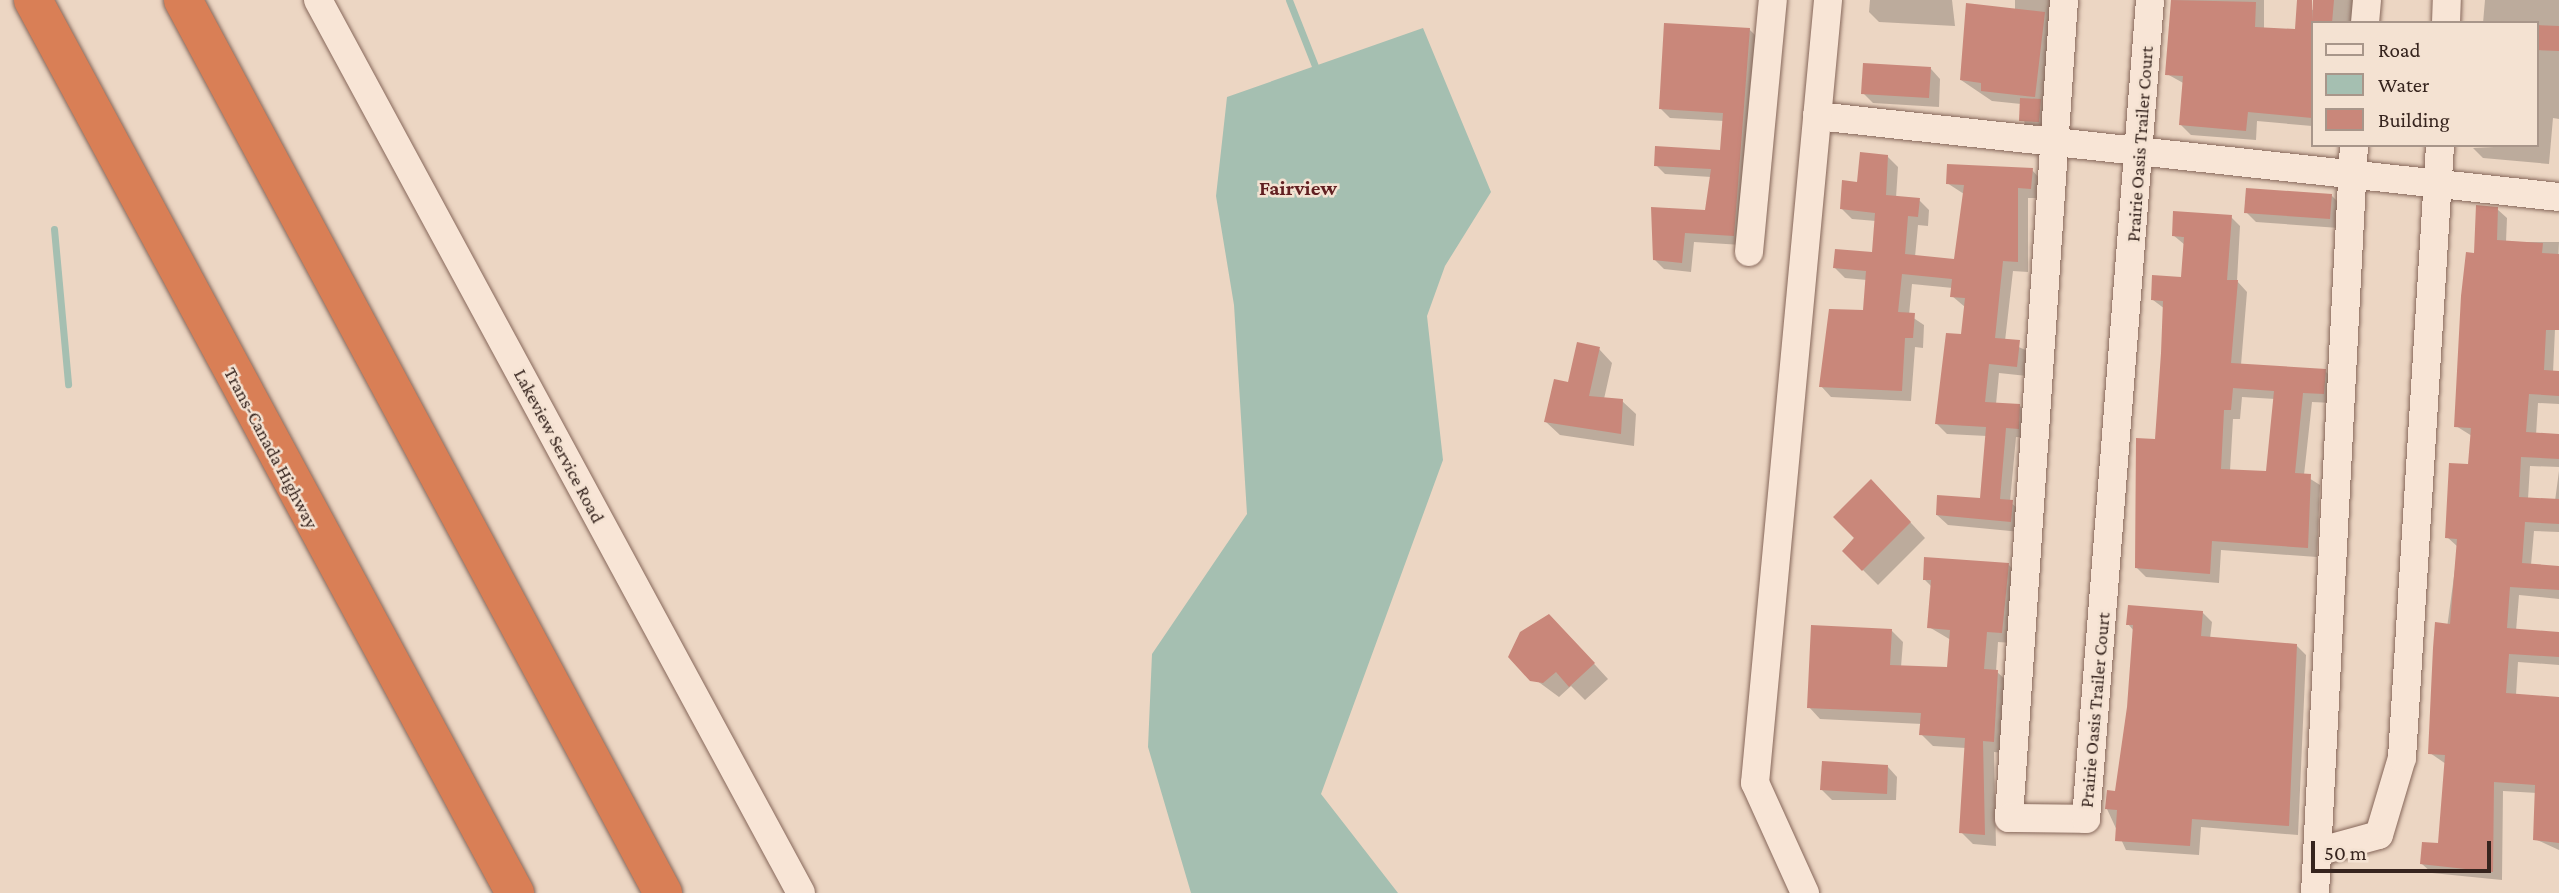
<!DOCTYPE html>
<html>
<head>
<meta charset="utf-8">
<style>
  body { margin:0 }
  #map { position:relative; width:2559px; height:893px; overflow:hidden; background:#ecd6c3; font-family:"Crimson Pro",serif }
  div>[style] { position:absolute }
  [style*='--x'] { left:calc(var(--x)*1px); top:calc(var(--y)*1px); width:calc(var(--w)*1px); rotate:calc(var(--a)*1deg) }
  .water>* { inset:0; background:#a5bfb1 }
  .shadow>* { inset:0; background:#0003 }
  .stream>* { height:7px; margin:-3.5px; padding:0 3.5px; transform-origin:3.5px; border-radius:3.5px; background:#a5bfb1 }
  .building>* { inset:0; background:#c9877a }
  .roads { filter:drop-shadow(0 0 2px #86675a) drop-shadow(0 0 2px #86675a) }
  .minor>* { height:28px; margin:-14px; padding:0 14px; transform-origin:14px; border-radius:14px; background:#f8e5d6 }
  .highway>* { height:38px; margin:-19px; padding:0 19px; transform-origin:19px; border-radius:19px; background:#d97f56 }
  span { translate:-50% -50%; white-space:nowrap; text-align:center; line-height:1.15; -webkit-text-stroke:5px #f4e2d2; paint-order:stroke }
  .street-label { font-size:19px; color:#36241e }
  .neighbourhood-label { font-size:21px; color:#611f21; font-weight:700 }
  .legend { position:absolute; left:2311px; top:21px; width:228px; height:126px; box-sizing:border-box; background:#f4e2d2; border:2px solid #a8968a; margin:0; padding:9px 12px; list-style:none; font-size:21px; color:#36241e }
  .legend li { display:flex; align-items:center; gap:14px; height:35px }
  .legend b { width:35px; border:2px solid #a8968a }
  .scale { position:absolute; left:2311px; top:841px; width:180px; height:32px; box-sizing:border-box; border:4px solid #36241e; border-top:0; padding-left:9px; font-size:21px; line-height:24px; white-space:nowrap; color:#36241e; -webkit-text-stroke:5px #f4e2d2; paint-order:stroke }
</style>
</head>
<body>
<div id="map">
  <div class="water">
    <div style="clip-path:polygon(1423px 28px,1491px 192px,1445px 266px,1427px 316px,1443px 460px,1321px 794px,1398px 893px,1191px 893px,1148px 747px,1152px 654px,1247px 514px,1234px 305px,1216px 196px,1227px 97px)"></div>
  </div>
  <div class="shadow">
    <div style="clip-path:polygon(1870px 0,1952px 0,1955px 26px,1879px 22px,1869px 12px)"></div>
    <div style="clip-path:polygon(2015px 0,2053px 0,2043px 125px,2025px 125px,2021px 104px,1992px 101px,1961px 80px,2015px 10px)"></div>
    <div style="clip-path:polygon(2172px 0,2264px 0,2264px 29px,2296px 31px,2298px 9px,2315px 10px,2315px 0,2363px 0,2362px 23px,2312px 23px,2312px 126px,2257px 121px,2256px 140px,2191px 135px,2181px 125px,2185px 84px,2167px 74px)"></div>
    <div style="clip-path:polygon(2485px 0,2559px 0,2559px 119px,2553px 118px,2549px 164px,2483px 158px,2473px 148px,2536px 145px,2536px 23px,2483px 23px)"></div>
    <div style="clip-path:polygon(1749px 29px,1758px 38px,1742px 245px,1694px 242px,1691px 272px,1664px 269px,1655px 260px,1652px 209px,1706px 212px,1711px 177px,1665px 174px,1656px 165px,1722px 152px,1724px 121px,1670px 118px,1661px 109px)"></div>
    <div style="clip-path:polygon(1931px 69px,1940px 79px,1939px 107px,1873px 103px,1863px 93px)"></div>
    <div style="clip-path:polygon(1887px 156px,1898px 167px,1896px 198px,1919px 200px,1929px 210px,1928px 226px,1918px 225px,1915px 257px,1956px 261px,1964px 194px,1947px 183px,2032px 170px,2042px 181px,2041px 198px,2028px 198px,2028px 272px,2013px 271px,2005px 341px,2030px 352px,2027px 376px,1999px 373px,1996px 404px,2019px 405px,2030px 416px,2028px 438px,2016px 437px,2010px 502px,2022px 512px,2021px 532px,1948px 525px,1937px 515px,1981px 500px,1987px 436px,1947px 434px,1936px 423px,1962px 336px,1965px 307px,1952px 296px,1953px 288px,1912px 284px,1909px 315px,1924px 325px,1923px 348px,1915px 347px,1911px 401px,1831px 397px,1821px 386px,1864px 312px,1867px 280px,1845px 278px,1835px 268px,1873px 254px,1876px 221px,1852px 219px,1842px 209px)"></div>
    <div style="clip-path:polygon(2331px 195px,2341px 205px,2339px 228px,2256px 222px,2246px 212px)"></div>
    <div style="clip-path:polygon(2497px 209px,2507px 218px,2506px 242px,2559px 242px,2553px 373px,2559px 373px,2559px 404px,2538px 403px,2536px 435px,2559px 436px,2559px 467px,2530px 466px,2528px 499px,2555px 501px,2559px 471px,2559px 532px,2534px 531px,2531px 565px,2559px 567px,2559px 599px,2519px 595px,2516px 631px,2559px 634px,2559px 665px,2518px 662px,2516px 695px,2559px 699px,2559px 850px,2535px 839px,2537px 793px,2503px 791px,2502px 880px,2432px 873px,2422px 864px,2440px 845px,2446px 764px,2430px 753px,2458px 547px,2447px 537px,2470px 465px,2472px 436px,2456px 426px,2476px 254px)"></div>
    <div style="clip-path:polygon(evenodd,2231px 217px,2240px 226px,2237px 281px,2247px 292px,2241px 365px,2325px 371px,2335px 381px,2333px 403px,2312px 402px,2304px 475px,2320px 485px,2317px 557px,2221px 550px,2219px 583px,2146px 577px,2136px 567px,2156px 440px,2165px 309px,2153px 300px,2183px 279px,2185px 245px,2173px 235px,2231px 217px,2242px 397px,2275px 399px,2268px 473px,2230px 471px,2233px 419px,2240px 419px,2242px 397px)"></div>
    <div style="clip-path:polygon(1599px 349px,1612px 363px,1604px 399px,1622px 401px,1636px 414px,1634px 446px,1560px 435px,1546px 422px)"></div>
    <div style="clip-path:polygon(1886px 496px,1925px 538px,1878px 585px,1844px 551px)"></div>
    <div style="clip-path:polygon(2009px 565px,2020px 577px,2013px 643px,1998px 642px,1996px 671px,2009px 683px,2005px 753px,1994px 752px,1996px 846px,1973px 844px,1961px 832px,1966px 748px,1933px 746px,1921px 734px,1922px 724px,1820px 719px,1809px 707px,1891px 630px,1903px 642px,1901px 667px,1948px 669px,1951px 640px,1929px 627px,1932px 587px,1924px 579px)"></div>
    <div style="clip-path:polygon(2202px 612px,2212px 622px,2210px 639px,2296px 645px,2306px 655px,2298px 835px,2201px 827px,2199px 855px,2126px 850px,2107px 809px,2116px 793px,2129px 707px,2134px 631px,2128px 624px)"></div>
    <div style="clip-path:polygon(1564px 631px,1608px 679px,1585px 700px,1571px 686px,1559px 697px,1525px 672px)"></div>
    <div style="clip-path:polygon(1888px 767px,1897px 777px,1896px 800px,1832px 800px,1822px 790px)"></div>
  </div>
  <div class="stream">
    <div style="--x:1289;--y:0;--w:71;--a:68.5"></div>
    <div style="--x:54;--y:229;--w:156;--a:84.8"></div>
  </div>
  <div class="building">
    <div style="clip-path:polygon(2171px 0,2256px 2px,2255px 27px,2295px 29px,2297px 0,2312px 0,2312px 21px,2313px 0,2334px 0,2332px 23px,2312px 23px,2312px 118px,2248px 112px,2246px 131px,2179px 125px,2183px 76px,2165px 75px)"></div>
    <div style="clip-path:polygon(1966px 3px,2045px 12px,2035px 97px,1981px 91px,1981px 83px,1960px 80px)"></div>
    <div style="clip-path:polygon(1664px 23px,1750px 28px,1734px 236px,1685px 233px,1682px 263px,1653px 260px,1651px 207px,1705px 210px,1711px 169px,1654px 166px,1655px 146px,1720px 150px,1723px 113px,1659px 109px)"></div>
    <div style="clip-path:polygon(2536px 25px,2559px 26px,2559px 51px,2536px 50px)"></div>
    <div style="clip-path:polygon(1863px 63px,1931px 67px,1929px 98px,1861px 94px)"></div>
    <div style="clip-path:polygon(2020px 98px,2041px 99px,2039px 122px,2019px 121px)"></div>
    <div style="clip-path:polygon(1860px 152px,1888px 155px,1886px 195px,1920px 198px,1918px 217px,1908px 216px,1905px 254px,1954px 259px,1964px 185px,1946px 184px,1947px 164px,2033px 168px,2031px 189px,2018px 188px,2018px 262px,2003px 261px,1995px 338px,2020px 340px,2017px 367px,1989px 364px,1985px 402px,2020px 404px,2019px 429px,2006px 428px,2000px 499px,2013px 500px,2011px 522px,1936px 515px,1937px 495px,1980px 498px,1986px 427px,1935px 424px,1946px 333px,1961px 334px,1965px 298px,1950px 297px,1952px 279px,1902px 274px,1898px 312px,1915px 313px,1913px 338px,1905px 338px,1902px 391px,1819px 387px,1829px 309px,1863px 310px,1866px 271px,1833px 268px,1835px 249px,1872px 252px,1875px 213px,1840px 209px,1842px 180px,1857px 182px)"></div>
    <div style="clip-path:polygon(2246px 188px,2332px 194px,2330px 219px,2244px 213px)"></div>
    <div style="clip-path:polygon(2476px 205px,2498px 207px,2497px 240px,2543px 243px,2542px 253px,2559px 254px,2559px 330px,2546px 330px,2544px 370px,2559px 371px,2559px 396px,2529px 394px,2526px 432px,2559px 434px,2559px 459px,2521px 457px,2519px 497px,2559px 499px,2559px 524px,2525px 522px,2522px 563px,2559px 566px,2559px 590px,2510px 587px,2507px 628px,2559px 632px,2559px 657px,2509px 654px,2506px 693px,2559px 697px,2559px 843px,2533px 840px,2535px 785px,2494px 782px,2493px 872px,2420px 864px,2422px 842px,2438px 843px,2445px 755px,2428px 754px,2433px 648px,2435px 622px,2450px 624px,2457px 539px,2445px 538px,2449px 463px,2468px 464px,2471px 428px,2454px 427px,2461px 296px,2466px 252px,2474px 253px)"></div>
    <div style="clip-path:polygon(evenodd,2173px 211px,2232px 215px,2227px 280px,2238px 280px,2231px 363px,2326px 369px,2324px 394px,2303px 393px,2295px 473px,2311px 474px,2308px 548px,2212px 541px,2210px 574px,2135px 568px,2136px 438px,2155px 439px,2161px 353px,2163px 301px,2151px 300px,2152px 275px,2181px 277px,2184px 237px,2172px 236px,2173px 211px,2233px 388px,2274px 391px,2266px 471px,2221px 469px,2224px 410px,2231px 410px,2233px 388px)"></div>
    <div style="clip-path:polygon(1577px 342px,1600px 347px,1589px 396px,1623px 399px,1621px 434px,1544px 422px,1554px 379px,1568px 382px)"></div>
    <div style="clip-path:polygon(1871px 479px,1911px 522px,1862px 571px,1842px 551px,1854px 538px,1833px 517px)"></div>
    <div style="clip-path:polygon(1924px 557px,2009px 563px,2002px 633px,1987px 632px,1984px 669px,1998px 670px,1994px 742px,1983px 741px,1985px 835px,1959px 833px,1965px 738px,1919px 735px,1921px 713px,1807px 708px,1811px 625px,1892px 629px,1890px 665px,1947px 667px,1950px 630px,1927px 628px,1931px 580px,1923px 580px)"></div>
    <div style="clip-path:polygon(2128px 605px,2203px 611px,2201px 636px,2297px 644px,2289px 826px,2192px 819px,2190px 846px,2115px 841px,2117px 810px,2105px 809px,2107px 790px,2115px 791px,2127px 707px,2133px 625px,2126px 625px)"></div>
    <div style="clip-path:polygon(1549px 614px,1595px 663px,1569px 687px,1556px 672px,1543px 683px,1530px 681px,1508px 657px,1520px 632px)"></div>
    <div style="clip-path:polygon(1822px 761px,1888px 765px,1887px 794px,1820px 790px)"></div>
  </div>
  <div class="roads">
    <div class="minor">
      <div style="--x:318;--y:0;--w:1015;--a:61.59"></div>
      <div style="--x:2064;--y:0;--w:820;--a:93.85"></div>
      <div style="--x:2009;--y:818;--w:77;--a:0.7"></div>
      <div style="--x:2086;--y:819;--w:821;--a:-85.53"></div>
      <div style="--x:2365;--y:23;--w:23;--a:-85"></div>
      <div style="--x:2446;--y:23;--w:23;--a:-88"></div>
      <div style="--x:1817;--y:116;--w:746;--a:6.23"></div>
      <div style="--x:1749;--y:252;--w:253;--a:-84.6"></div>
      <div style="--x:2317;--y:852;--w:64;--a:-15.3"></div>
      <div style="--x:2379;--y:835;--w:80;--a:-73.4"></div>
      <div style="--x:2402;--y:758;--w:614;--a:-86.45"></div>
      <div style="--x:1805;--y:893;--w:121;--a:-114.4"></div>
      <div style="--x:1755;--y:783;--w:786;--a:-84.67"></div>
      <div style="--x:2315;--y:893;--w:749;--a:-87.02"></div>
    </div>
    <div class="highway">
      <div style="--x:33;--y:0;--w:1015;--a:61.64"></div>
      <div style="--x:183;--y:0;--w:1014;--a:61.74"></div>
    </div>
  </div>
  <div class="street-label">
    <span style="left:2140px;top:144px;rotate:-86deg">Prairie Oasis Trailer Court</span>
    <span style="left:559px;top:446px;rotate:62deg">Lakeview Service Road</span>
    <span style="left:271px;top:448px;rotate:62deg">Trans-Canada Highway</span>
    <span style="left:2095px;top:710px;rotate:-85deg">Prairie Oasis Trailer Court</span>
  </div>
  <div class="neighbourhood-label">
    <span style="left:1298px;top:188px">Fairview</span>
  </div>
  <ul class="legend">
  <li><b style="height:9px;background:#f8e5d6"></b>Road</li>
  <li><b style="height:19px;background:#a5bfb1"></b>Water</li>
  <li><b style="height:19px;background:#c9877a"></b>Building</li>
  </ul>
  <div class="scale">50 m</div>
</div>
</body>
</html>
